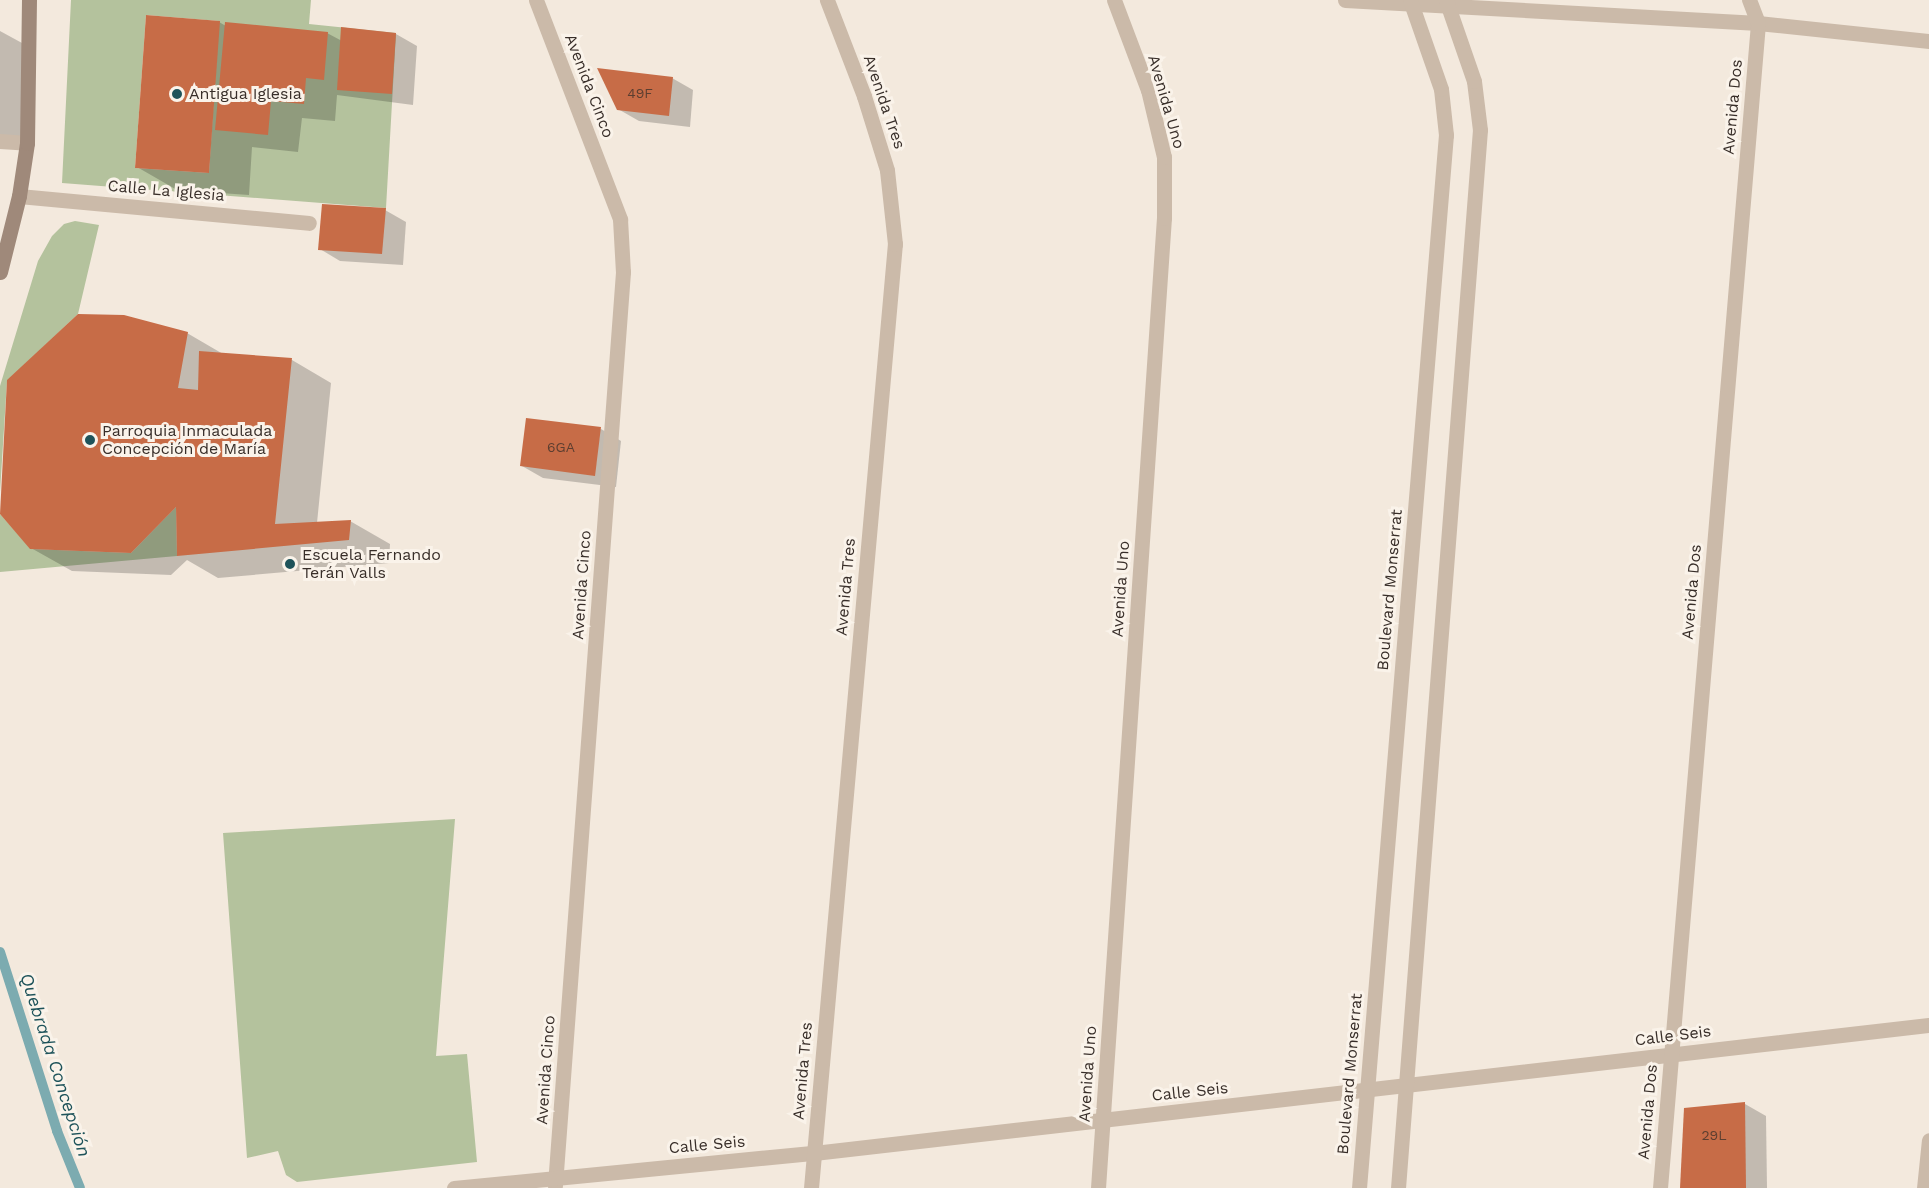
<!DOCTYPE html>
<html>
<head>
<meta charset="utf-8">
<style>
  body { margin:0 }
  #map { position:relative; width:1929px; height:1188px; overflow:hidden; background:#f3e9dd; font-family:"Work Sans",sans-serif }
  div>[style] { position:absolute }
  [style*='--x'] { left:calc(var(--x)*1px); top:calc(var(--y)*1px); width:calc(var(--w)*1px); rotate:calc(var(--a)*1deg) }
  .green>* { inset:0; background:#b4c29d }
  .shadow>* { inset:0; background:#0003 }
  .stream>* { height:10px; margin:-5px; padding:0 5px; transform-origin:5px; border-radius:5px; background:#7cabb0 }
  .building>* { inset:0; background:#c76c47 }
  .lane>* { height:15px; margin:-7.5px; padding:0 7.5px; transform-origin:7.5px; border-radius:7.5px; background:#cbbaa9 }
  .street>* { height:15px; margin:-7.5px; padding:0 7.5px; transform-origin:7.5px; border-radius:7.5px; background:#cbbaa9 }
  .secondary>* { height:15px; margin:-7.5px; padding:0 7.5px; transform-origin:7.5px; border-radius:7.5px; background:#9f897a }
  .dots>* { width:16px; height:16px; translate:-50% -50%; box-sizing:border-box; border:3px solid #faf3ea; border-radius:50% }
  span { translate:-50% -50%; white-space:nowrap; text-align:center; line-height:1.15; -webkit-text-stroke:6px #faf3ea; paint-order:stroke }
  .number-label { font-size:14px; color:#5c3e30 }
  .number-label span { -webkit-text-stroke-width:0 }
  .street-label { font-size:16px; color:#382e29 }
  .poi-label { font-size:16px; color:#382e29 }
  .left { translate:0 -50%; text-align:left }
  .water-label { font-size:18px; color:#1e535a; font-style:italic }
</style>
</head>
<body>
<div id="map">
  <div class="green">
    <div style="clip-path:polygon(evenodd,71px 0,311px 0,309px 24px,396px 33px,386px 208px,62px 183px,71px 0,146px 15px,219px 21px,209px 173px,135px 168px,146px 15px)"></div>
    <div style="clip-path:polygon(75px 221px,99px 225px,78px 314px,7px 381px,0 492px,0 386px,38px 261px,52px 236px,64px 224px)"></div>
    <div style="clip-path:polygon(176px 507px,177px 556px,0 572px,0 514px,31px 549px,131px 553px)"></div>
    <div style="clip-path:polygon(455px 819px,436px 1056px,467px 1054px,477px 1162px,297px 1182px,286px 1175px,278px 1151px,247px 1158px,223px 833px)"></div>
  </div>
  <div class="shadow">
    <div style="clip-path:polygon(219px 22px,226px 26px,327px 33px,342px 41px,396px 34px,417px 46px,413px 105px,337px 95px,335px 121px,302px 118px,298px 152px,252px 147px,249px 195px,177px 190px,137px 167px)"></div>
    <div style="clip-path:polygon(0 31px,33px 49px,29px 142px,0 140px)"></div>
    <div style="clip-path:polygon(672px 78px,693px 90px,690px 127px,639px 121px,618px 109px)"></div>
    <div style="clip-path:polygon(385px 210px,406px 222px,403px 265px,340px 261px,320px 249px)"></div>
    <div style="clip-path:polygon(187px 333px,223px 354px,292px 360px,331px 383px,317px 523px,350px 521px,390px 544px,389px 563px,218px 578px,187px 560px,171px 575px,72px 571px,31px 548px)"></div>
    <div style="clip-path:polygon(601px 429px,621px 441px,616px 487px,543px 478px,522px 466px)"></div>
    <div style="clip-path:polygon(1745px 1104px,1766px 1116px,1767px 1188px,1681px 1188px)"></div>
  </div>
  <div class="stream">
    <div style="--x:0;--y:952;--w:188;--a:72.3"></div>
    <div style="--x:57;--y:1131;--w:61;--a:68"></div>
  </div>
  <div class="building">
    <div style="clip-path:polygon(146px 15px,220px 21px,209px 173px,135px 168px)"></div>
    <div style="clip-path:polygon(225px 22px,328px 32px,324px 80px,306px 78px,304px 104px,271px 101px,268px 135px,215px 130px)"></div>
    <div style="clip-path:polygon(341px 27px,396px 33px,392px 94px,337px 90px)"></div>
    <div style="clip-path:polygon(597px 68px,673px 77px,669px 116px,617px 110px)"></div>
    <div style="clip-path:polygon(322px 204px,386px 208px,382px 254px,318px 250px)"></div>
    <div style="clip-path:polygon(78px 314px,124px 315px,188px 332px,178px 388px,198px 390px,199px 351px,292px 358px,275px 524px,351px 520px,349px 540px,177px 556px,176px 507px,131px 553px,30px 549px,0 514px,7px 380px)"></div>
    <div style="clip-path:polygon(526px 418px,601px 427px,595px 476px,520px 466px)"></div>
    <div style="clip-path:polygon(1745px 1102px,1746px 1188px,1680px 1188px,1684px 1108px)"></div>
  </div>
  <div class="lane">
    <div style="--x:0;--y:141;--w:27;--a:4"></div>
  </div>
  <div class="street">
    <div style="--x:536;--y:0;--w:235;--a:69"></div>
    <div style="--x:620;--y:219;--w:53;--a:86.8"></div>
    <div style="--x:623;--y:272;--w:916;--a:94.26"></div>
    <div style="--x:1345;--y:0;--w:414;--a:3.2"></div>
    <div style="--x:1758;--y:23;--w:172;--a:6"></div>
    <div style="--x:19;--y:196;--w:291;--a:5.3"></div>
    <div style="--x:454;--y:1188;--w:362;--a:-5.6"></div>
    <div style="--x:814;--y:1153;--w:1122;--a:-6.55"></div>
    <div style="--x:811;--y:1188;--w:948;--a:-84.92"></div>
    <div style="--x:895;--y:244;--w:74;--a:-96.2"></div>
    <div style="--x:887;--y:170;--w:77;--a:-107.3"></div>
    <div style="--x:864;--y:96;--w:103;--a:-111.1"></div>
    <div style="--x:1098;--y:1188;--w:972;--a:-86.11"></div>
    <div style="--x:1164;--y:218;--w:61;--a:-90"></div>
    <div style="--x:1164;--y:157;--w:69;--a:-103.4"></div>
    <div style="--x:1148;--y:90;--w:96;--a:-110.7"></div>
    <div style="--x:1359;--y:1188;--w:1057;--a:-85.28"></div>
    <div style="--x:1446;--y:135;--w:46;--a:-96.2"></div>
    <div style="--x:1441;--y:89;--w:94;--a:-109.2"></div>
    <div style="--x:1398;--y:1188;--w:1061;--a:-85.57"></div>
    <div style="--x:1480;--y:130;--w:49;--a:-97"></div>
    <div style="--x:1474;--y:81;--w:86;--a:-109.1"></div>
    <div style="--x:1660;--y:1188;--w:1169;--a:-85.19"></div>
    <div style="--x:1758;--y:23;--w:25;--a:-111"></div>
    <div style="--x:1924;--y:1188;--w:48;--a:-84.1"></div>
  </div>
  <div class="secondary">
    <div style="--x:0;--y:272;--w:78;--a:-76"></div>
    <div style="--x:19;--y:196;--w:54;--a:-81.4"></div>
    <div style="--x:27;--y:143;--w:143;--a:-89.2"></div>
  </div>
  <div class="dots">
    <div style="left:177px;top:94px;background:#1e535a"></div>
    <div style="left:90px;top:440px;background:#1e535a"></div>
    <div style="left:290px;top:564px;background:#1e535a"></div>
  </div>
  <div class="number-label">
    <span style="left:640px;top:93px">49F</span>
    <span style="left:561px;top:447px">6GA</span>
    <span style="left:1714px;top:1135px">29L</span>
  </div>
  <div class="street-label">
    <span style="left:589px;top:86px;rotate:69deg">Avenida Cinco</span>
    <span style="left:884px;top:102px;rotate:71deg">Avenida Tres</span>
    <span style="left:1166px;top:102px;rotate:74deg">Avenida Uno</span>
    <span style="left:1733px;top:107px;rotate:-85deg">Avenida Dos</span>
    <span style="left:166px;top:191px;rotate:5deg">Calle La Iglesia</span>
    <span style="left:582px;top:585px;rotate:-86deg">Avenida Cinco</span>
    <span style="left:846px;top:587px;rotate:-85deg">Avenida Tres</span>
    <span style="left:1121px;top:589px;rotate:-86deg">Avenida Uno</span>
    <span style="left:1390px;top:590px;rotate:-85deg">Boulevard Monserrat</span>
    <span style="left:1692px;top:592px;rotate:-85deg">Avenida Dos</span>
    <span style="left:1673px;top:1036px;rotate:-7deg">Calle Seis</span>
    <span style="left:546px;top:1070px;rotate:-86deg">Avenida Cinco</span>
    <span style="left:803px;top:1071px;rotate:-85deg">Avenida Tres</span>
    <span style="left:1088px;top:1074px;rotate:-86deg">Avenida Uno</span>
    <span style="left:1350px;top:1074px;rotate:-85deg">Boulevard Monserrat</span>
    <span style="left:1190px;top:1092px;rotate:-6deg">Calle Seis</span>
    <span style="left:1648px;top:1112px;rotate:-85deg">Avenida Dos</span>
    <span style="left:707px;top:1145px;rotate:-5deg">Calle Seis</span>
  </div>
  <div class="poi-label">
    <span class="left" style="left:189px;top:94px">Antigua Iglesia</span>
    <span class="left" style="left:102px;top:440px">Parroquia Inmaculada<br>Concepción de María</span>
    <span class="left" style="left:302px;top:564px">Escuela Fernando<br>Terán Valls</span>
  </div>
  <div class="water-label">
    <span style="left:55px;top:1065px;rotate:72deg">Quebrada Concepción</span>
  </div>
</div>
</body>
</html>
